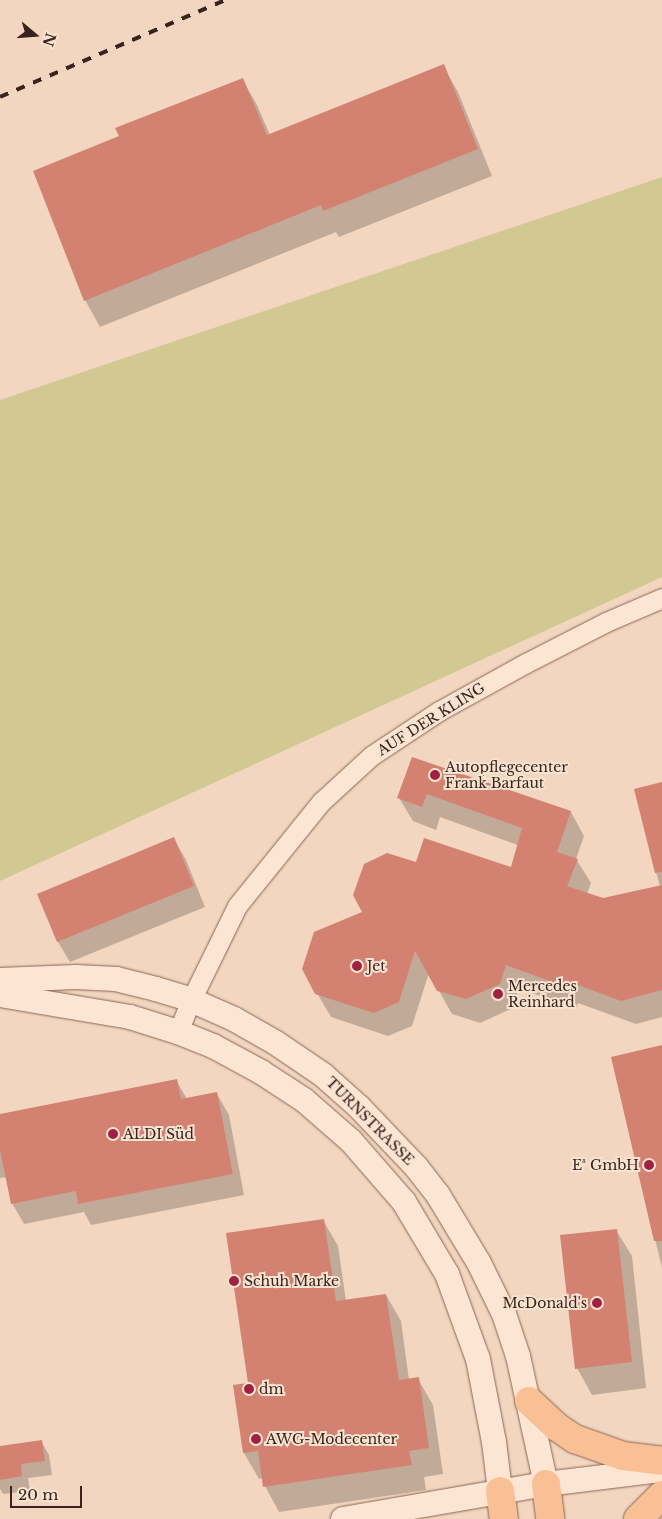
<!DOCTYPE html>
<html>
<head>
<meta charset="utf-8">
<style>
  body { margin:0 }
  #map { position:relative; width:662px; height:1519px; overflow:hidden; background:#f2d6bf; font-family:"Libre Baskerville",serif }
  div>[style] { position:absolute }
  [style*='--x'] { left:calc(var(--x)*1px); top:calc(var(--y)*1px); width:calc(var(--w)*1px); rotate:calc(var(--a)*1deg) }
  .green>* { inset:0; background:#d1c892 }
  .shadow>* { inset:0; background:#0003 }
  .building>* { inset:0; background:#d38272 }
  .roads { filter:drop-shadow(0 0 1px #8c6556) drop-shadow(0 0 1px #8c6556) }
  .minor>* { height:19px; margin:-9.5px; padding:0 9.5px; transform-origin:9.5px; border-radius:9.5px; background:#fce6d3 }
  .tertiary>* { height:24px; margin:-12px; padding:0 12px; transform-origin:12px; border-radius:12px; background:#fce6d3 }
  .primary>* { height:28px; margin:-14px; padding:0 14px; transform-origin:14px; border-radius:14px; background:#f8c094 }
  .rail>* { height:4px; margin-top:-2px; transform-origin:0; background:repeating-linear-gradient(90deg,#3a231c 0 9px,transparent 0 18px) }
  .dots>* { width:14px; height:14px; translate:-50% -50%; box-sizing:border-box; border:2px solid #f8e2d0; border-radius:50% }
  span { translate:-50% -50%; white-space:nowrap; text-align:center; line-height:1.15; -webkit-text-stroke:4px #f8e2d0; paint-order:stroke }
  .street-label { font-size:14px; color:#3a231c }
  .poi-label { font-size:14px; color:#3a231c }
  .left { translate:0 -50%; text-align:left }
  .right { translate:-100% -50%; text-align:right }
  .north { position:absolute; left:10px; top:10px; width:50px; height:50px; -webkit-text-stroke:4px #f8e2d0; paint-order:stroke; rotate:108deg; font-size:14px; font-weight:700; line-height:20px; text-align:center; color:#3a231c }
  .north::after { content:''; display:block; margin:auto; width:18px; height:22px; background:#3a231c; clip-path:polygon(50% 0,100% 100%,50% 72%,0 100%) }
  .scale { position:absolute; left:10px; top:1486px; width:72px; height:22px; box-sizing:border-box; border:2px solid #3a231c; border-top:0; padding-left:6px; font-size:15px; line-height:18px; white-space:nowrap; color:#3a231c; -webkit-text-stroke:4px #f8e2d0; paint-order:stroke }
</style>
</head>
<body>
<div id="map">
  <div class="green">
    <div style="clip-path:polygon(662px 177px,662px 577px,0 881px,0 400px)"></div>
  </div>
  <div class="shadow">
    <div style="clip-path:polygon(443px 66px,458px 92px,492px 176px,339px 237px,336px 232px,100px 327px,85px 300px,121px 136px,242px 79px,257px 105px,270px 135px)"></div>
    <div style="clip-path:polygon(413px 758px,571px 812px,584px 836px,576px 859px,591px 883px,587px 894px,603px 900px,660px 887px,635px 790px,662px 783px,662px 1017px,636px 1024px,578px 1003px,576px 1009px,519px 988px,513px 1008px,480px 1023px,452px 1014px,429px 973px,412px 1026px,388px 1036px,331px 1017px,317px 993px,417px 864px,511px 869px,518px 845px,440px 817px,436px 830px,413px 821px,399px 798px)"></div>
    <div style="clip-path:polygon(174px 839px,186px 860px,205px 907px,70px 962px,58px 942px,39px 894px)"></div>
    <div style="clip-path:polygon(662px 1046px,662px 1268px,612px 1058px)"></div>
    <div style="clip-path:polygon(176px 1080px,187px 1099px,217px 1094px,229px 1115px,244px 1195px,91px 1225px,84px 1212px,24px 1224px,12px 1203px,7px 1177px,0 1178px,0 1115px)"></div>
    <div style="clip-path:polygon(323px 1220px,338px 1246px,346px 1301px,386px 1295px,401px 1321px,409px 1380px,418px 1379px,433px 1405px,443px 1474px,424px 1477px,426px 1490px,279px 1512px,265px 1486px,263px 1478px,259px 1479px,244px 1453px,234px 1386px,250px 1384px)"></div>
    <div style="clip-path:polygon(616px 1230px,632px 1256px,646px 1388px,592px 1395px,577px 1368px)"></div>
    <div style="clip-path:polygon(41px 1441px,49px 1455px,52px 1475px,28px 1478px,30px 1491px,3px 1494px,0 1489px,0 1447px)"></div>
  </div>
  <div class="building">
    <div style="clip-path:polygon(444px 64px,478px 149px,323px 211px,321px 205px,84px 301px,33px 171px,119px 136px,115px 128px,243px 78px,267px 135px)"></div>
    <div style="clip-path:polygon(412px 757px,571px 811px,557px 852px,578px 859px,567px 886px,603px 898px,662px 885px,662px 990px,621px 1001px,565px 980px,563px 986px,506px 965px,500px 984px,466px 999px,437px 991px,415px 951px,399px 1002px,374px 1013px,315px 994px,302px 969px,314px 932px,362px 912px,353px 895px,364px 864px,387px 853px,416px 862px,424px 838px,511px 867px,522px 828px,427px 794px,422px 807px,397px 798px)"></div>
    <div style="clip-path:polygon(662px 782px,662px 872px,655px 873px,634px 789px)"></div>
    <div style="clip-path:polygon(174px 837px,194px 886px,57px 942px,37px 894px)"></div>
    <div style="clip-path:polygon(662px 1045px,662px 1241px,654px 1241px,611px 1057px)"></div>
    <div style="clip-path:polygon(177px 1079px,181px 1099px,217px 1092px,233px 1174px,78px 1204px,76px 1191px,11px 1204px,0 1150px,0 1114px)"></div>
    <div style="clip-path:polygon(324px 1219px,336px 1301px,386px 1294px,399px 1380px,419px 1377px,429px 1448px,409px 1451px,412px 1465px,263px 1487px,258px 1451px,243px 1453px,233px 1385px,248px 1383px,226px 1233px)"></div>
    <div style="clip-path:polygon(617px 1229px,632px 1362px,575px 1369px,560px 1235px)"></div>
    <div style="clip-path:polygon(42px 1440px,45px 1461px,21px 1464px,22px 1476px,0 1480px,0 1446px)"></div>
  </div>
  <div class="roads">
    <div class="minor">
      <div style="--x:178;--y:1032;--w:35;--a:-68"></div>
      <div style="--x:191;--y:1000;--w:105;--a:-63.9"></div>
      <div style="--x:237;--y:906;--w:134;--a:-51.1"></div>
      <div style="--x:321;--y:802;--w:68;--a:-42.6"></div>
      <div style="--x:371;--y:756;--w:82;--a:-33.5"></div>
      <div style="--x:439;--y:711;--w:99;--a:-28.9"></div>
      <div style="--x:526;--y:663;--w:90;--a:-27.1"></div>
      <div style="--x:606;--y:622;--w:61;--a:-23.2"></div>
    </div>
    <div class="tertiary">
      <div style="--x:0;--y:980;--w:76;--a:-2.3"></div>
      <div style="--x:76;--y:977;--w:40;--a:2.9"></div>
      <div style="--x:116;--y:979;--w:41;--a:14"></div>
      <div style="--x:156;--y:989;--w:37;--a:17"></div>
      <div style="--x:191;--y:1000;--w:47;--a:23.8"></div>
      <div style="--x:234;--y:1019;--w:48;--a:29.7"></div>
      <div style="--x:276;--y:1043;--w:57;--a:34.2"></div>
      <div style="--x:323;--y:1075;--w:48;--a:41.6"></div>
      <div style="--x:359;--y:1107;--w:84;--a:46.4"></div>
      <div style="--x:417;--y:1168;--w:34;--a:52"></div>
      <div style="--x:438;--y:1195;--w:79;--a:58.9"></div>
      <div style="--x:479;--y:1263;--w:57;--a:63.9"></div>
      <div style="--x:504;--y:1314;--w:44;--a:71.6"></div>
      <div style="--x:518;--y:1356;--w:131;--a:77.7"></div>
      <div style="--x:0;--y:995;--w:132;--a:9.6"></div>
      <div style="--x:130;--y:1017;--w:50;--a:17.4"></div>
      <div style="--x:178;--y:1032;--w:38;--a:22"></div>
      <div style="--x:213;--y:1046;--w:55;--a:28.4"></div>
      <div style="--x:261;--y:1072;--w:51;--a:33.1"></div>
      <div style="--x:304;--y:1100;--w:62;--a:41.1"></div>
      <div style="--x:351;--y:1141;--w:81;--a:49"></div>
      <div style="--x:404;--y:1202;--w:84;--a:59.2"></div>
      <div style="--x:447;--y:1274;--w:90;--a:70"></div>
      <div style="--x:478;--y:1359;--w:85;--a:79.1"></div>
      <div style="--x:494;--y:1442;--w:49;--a:83"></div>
      <div style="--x:343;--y:1519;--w:206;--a:-9.8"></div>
      <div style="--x:546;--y:1484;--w:117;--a:-6.9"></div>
    </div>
    <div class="primary">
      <div style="--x:529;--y:1401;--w:38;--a:43"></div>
      <div style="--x:557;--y:1427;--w:22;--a:34"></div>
      <div style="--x:575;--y:1439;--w:51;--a:19.5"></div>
      <div style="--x:623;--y:1456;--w:39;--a:7"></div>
      <div style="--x:546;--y:1484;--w:35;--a:83"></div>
      <div style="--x:500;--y:1491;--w:28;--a:82"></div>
      <div style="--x:638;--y:1519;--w:34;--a:-45"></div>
    </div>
  </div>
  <div class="rail">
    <div style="--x:0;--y:97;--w:245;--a:-23.3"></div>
  </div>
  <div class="dots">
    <div style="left:435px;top:775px;background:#a02141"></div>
    <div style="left:357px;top:966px;background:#a02141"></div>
    <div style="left:498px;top:994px;background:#a02141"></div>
    <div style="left:113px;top:1134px;background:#a02141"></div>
    <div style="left:649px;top:1165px;background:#a02141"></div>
    <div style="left:234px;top:1281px;background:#a02141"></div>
    <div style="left:597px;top:1303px;background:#a02141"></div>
    <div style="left:249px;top:1389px;background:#a02141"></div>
    <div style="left:256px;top:1439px;background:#a02141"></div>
  </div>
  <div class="street-label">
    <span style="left:431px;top:719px;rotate:-32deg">AUF DER KLING</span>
    <span style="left:370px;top:1121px;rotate:45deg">TURNSTRASSE</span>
  </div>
  <div class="poi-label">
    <span class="left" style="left:445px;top:775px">Autopflegecenter<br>Frank Barfaut</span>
    <span class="left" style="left:367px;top:966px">Jet</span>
    <span class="left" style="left:508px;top:994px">Mercedes<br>Reinhard</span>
    <span class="left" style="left:123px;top:1134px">ALDI Süd</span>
    <span class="right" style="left:639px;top:1165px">E³ GmbH</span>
    <span class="left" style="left:244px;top:1281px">Schuh Marke</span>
    <span class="right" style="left:587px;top:1303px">McDonald's</span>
    <span class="left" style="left:259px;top:1389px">dm</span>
    <span class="left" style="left:266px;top:1439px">AWG-Modecenter</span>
  </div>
  <div class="north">N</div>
  <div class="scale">20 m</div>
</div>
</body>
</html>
